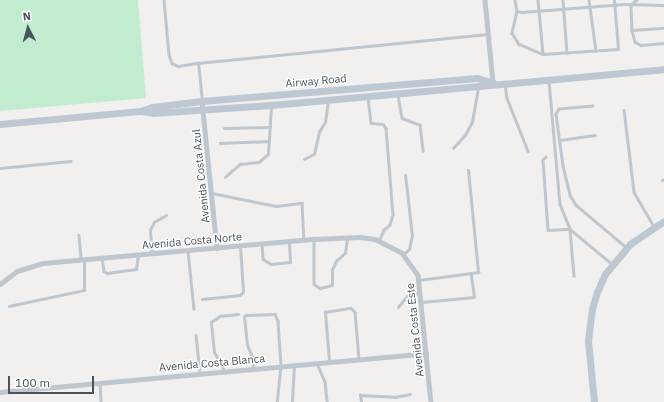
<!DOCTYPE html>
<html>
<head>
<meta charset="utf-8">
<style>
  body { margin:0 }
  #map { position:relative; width:664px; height:402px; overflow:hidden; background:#f2efef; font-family:"IBM Plex Sans",sans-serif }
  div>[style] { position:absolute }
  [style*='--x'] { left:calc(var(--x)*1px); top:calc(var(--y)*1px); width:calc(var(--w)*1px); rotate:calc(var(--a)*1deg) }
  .green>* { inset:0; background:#c1ecd0 }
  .lane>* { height:2.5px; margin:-1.25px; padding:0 1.25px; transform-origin:1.25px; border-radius:1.25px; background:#bec7cd }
  .street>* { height:4.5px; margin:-2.25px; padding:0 2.25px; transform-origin:2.25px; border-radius:2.25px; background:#bec7cd }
  .secondary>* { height:7px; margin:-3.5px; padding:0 3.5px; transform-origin:3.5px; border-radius:3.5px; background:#bec8d2 }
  span { translate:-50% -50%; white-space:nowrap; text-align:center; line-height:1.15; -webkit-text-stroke:3px #fff; paint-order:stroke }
  .street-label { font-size:11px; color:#48535b }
  .north { position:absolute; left:8px; top:8px; width:40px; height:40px; -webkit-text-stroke:3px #fff; paint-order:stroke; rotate:354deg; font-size:11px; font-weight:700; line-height:16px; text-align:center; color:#48535b }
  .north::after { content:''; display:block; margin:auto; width:14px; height:18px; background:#48535b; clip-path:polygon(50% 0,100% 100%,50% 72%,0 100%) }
  .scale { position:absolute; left:8px; top:376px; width:86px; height:18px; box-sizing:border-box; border:2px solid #48535b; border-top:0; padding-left:5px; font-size:12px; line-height:14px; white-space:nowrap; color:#48535b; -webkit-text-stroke:3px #fff; paint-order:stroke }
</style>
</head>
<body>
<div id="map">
  <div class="green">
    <div style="clip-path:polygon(0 0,138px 0,146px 98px,0 111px)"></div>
  </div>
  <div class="lane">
    <div style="--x:164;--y:0;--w:55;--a:84.8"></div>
    <div style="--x:169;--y:55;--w:9;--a:69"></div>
    <div style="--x:172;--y:63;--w:7;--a:27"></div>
    <div style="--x:178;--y:66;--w:20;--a:-9"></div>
    <div style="--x:515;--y:0;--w:11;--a:80"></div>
    <div style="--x:517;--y:11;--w:5;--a:11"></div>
    <div style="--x:522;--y:12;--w:102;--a:-4.5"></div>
    <div style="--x:624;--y:4;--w:40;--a:1.4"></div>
    <div style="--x:538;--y:0;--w:54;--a:84.7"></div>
    <div style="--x:563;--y:0;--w:53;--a:85.7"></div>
    <div style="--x:589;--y:0;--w:51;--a:82.2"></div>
    <div style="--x:637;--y:0;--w:8;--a:140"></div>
    <div style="--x:631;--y:5;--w:25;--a:88"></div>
    <div style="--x:632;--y:30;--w:32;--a:-4"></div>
    <div style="--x:517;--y:11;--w:23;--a:103"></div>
    <div style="--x:512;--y:33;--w:13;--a:58"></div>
    <div style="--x:519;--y:44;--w:26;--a:23"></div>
    <div style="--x:543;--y:54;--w:75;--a:-3.8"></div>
    <div style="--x:618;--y:49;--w:49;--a:-94.7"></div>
    <div style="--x:632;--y:30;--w:12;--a:76"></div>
    <div style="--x:635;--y:42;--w:7;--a:27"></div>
    <div style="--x:641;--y:45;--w:23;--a:-5"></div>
    <div style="--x:549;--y:81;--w:123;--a:84.9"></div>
    <div style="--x:560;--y:204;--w:27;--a:68"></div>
    <div style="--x:570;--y:229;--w:47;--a:85.1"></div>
    <div style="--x:505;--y:84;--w:14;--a:82"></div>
    <div style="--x:507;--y:98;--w:57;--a:68.4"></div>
    <div style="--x:398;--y:95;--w:23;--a:80"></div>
    <div style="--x:402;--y:118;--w:19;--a:21"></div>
    <div style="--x:420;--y:125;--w:26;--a:83"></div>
    <div style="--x:368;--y:98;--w:25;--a:83"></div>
    <div style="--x:371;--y:123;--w:12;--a:5"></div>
    <div style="--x:383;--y:124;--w:5;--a:53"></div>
    <div style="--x:386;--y:128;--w:87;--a:85.4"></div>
    <div style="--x:393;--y:215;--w:10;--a:107"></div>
    <div style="--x:390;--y:225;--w:8;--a:140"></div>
    <div style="--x:384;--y:230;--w:12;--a:114"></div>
    <div style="--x:202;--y:101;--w:38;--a:-96"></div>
    <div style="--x:198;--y:63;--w:291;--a:-5.7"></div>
    <div style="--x:593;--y:106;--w:34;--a:175"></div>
    <div style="--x:559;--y:109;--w:6;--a:121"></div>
    <div style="--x:556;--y:114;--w:52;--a:82.3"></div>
    <div style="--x:563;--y:166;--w:30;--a:76"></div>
    <div style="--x:570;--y:195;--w:12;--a:59"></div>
    <div style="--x:576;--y:205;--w:65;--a:40"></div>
    <div style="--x:624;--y:110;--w:83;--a:83"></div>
    <div style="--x:634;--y:192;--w:39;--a:60"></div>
    <div style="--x:224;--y:128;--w:46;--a:-1.2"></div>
    <div style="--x:560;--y:140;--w:35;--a:-8"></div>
    <div style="--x:220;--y:143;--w:49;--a:-2.3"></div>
    <div style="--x:453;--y:148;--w:18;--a:-47"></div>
    <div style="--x:465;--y:135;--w:15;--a:-62"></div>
    <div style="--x:472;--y:122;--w:36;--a:-80"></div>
    <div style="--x:546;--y:157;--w:4;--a:135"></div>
    <div style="--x:543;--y:160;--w:70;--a:85.9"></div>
    <div style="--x:548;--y:230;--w:22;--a:-3"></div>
    <div style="--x:570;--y:229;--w:55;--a:39.8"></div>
    <div style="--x:304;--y:159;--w:11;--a:-27"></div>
    <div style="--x:314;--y:154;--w:23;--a:-77"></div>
    <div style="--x:319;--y:132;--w:12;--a:-59"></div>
    <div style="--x:325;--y:122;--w:21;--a:-82"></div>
    <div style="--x:0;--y:168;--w:71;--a:-5.6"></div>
    <div style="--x:225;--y:177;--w:20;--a:-41"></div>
    <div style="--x:240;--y:164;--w:19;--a:-6"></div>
    <div style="--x:259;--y:162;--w:12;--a:-42"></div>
    <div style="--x:268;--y:154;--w:48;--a:-86.4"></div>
    <div style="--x:662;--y:180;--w:2;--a:-27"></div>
    <div style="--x:212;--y:193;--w:65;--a:11.5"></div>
    <div style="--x:276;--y:206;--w:26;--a:-7"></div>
    <div style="--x:302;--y:203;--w:37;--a:87"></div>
    <div style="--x:79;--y:235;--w:24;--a:85"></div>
    <div style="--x:314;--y:239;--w:45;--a:90"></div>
    <div style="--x:314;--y:284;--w:7;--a:34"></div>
    <div style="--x:320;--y:288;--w:12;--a:-14"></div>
    <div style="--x:332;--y:285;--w:15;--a:-90"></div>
    <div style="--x:332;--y:270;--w:10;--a:-66"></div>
    <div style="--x:336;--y:261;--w:12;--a:-42"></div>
    <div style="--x:345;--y:253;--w:15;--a:-82"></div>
    <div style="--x:262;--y:244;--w:15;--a:86"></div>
    <div style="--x:263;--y:259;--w:9;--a:32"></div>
    <div style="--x:271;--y:264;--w:19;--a:-6"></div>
    <div style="--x:290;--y:262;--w:20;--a:-93"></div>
    <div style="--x:188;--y:251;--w:58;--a:84.1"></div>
    <div style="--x:152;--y:254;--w:24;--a:-95"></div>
    <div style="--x:150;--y:230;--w:9;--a:-63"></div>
    <div style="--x:154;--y:222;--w:14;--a:-30"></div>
    <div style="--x:404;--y:254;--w:7;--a:-45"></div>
    <div style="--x:409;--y:249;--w:13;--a:-77"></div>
    <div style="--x:412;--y:236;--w:61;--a:-96.5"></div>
    <div style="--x:102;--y:258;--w:13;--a:81"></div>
    <div style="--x:104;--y:271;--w:4;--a:34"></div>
    <div style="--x:107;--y:273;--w:29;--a:-8"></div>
    <div style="--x:136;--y:269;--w:14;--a:-82"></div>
    <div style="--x:419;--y:280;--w:60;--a:-7.7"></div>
    <div style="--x:478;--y:272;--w:102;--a:-95.6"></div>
    <div style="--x:202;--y:299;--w:38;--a:-6"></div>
    <div style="--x:240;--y:295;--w:4;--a:-45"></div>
    <div style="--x:243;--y:292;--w:46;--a:-93.7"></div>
    <div style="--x:422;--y:302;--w:52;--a:-5.5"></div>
    <div style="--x:474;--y:297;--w:22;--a:-98"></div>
    <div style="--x:9;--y:306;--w:77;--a:-12"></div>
    <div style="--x:84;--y:290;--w:30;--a:-90"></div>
    <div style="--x:398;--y:307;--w:16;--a:-50"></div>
    <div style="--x:408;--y:295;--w:12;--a:-9"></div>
    <div style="--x:196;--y:335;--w:38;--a:84"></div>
    <div style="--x:329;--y:361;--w:49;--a:-94.7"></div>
    <div style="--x:325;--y:312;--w:26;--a:-9"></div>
    <div style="--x:351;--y:308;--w:6;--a:45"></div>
    <div style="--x:355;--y:312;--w:47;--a:85.1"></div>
    <div style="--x:317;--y:363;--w:21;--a:67"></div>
    <div style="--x:325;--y:382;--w:20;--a:84"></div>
    <div style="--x:253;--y:369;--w:12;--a:-95"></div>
    <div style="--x:252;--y:357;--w:13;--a:-113"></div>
    <div style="--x:247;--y:345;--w:28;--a:-96"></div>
    <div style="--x:244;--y:317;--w:3;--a:-45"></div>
    <div style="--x:246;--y:315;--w:29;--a:-2"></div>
    <div style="--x:275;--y:314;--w:8;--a:67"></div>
    <div style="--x:278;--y:321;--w:45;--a:86.2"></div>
    <div style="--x:281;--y:366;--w:36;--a:96"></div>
    <div style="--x:224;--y:371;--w:21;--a:-118"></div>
    <div style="--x:214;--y:352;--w:30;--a:-96"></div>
    <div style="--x:211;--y:322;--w:11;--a:-34"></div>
    <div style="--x:220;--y:316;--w:18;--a:-6"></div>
    <div style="--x:100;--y:383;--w:19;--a:87"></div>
    <div style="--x:292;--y:402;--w:36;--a:-87"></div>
    <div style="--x:361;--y:402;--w:7;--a:-98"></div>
    <div style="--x:360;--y:395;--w:35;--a:3"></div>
    <div style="--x:395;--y:397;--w:15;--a:-11"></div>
  </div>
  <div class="street">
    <div style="--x:485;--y:0;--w:83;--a:84.5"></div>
    <div style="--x:202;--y:101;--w:148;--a:84.2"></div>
    <div style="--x:0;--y:284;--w:21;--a:-37"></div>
    <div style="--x:17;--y:271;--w:27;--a:-17"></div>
    <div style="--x:43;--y:263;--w:272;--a:-5.1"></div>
    <div style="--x:314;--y:239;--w:45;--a:-2.5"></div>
    <div style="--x:359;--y:237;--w:16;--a:7"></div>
    <div style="--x:375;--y:239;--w:30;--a:27"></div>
    <div style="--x:402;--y:253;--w:27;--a:54"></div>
    <div style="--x:418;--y:275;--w:128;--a:84.2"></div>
    <div style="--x:0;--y:392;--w:428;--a:-5.2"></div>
  </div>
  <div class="secondary">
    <div style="--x:141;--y:111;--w:12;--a:9"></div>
    <div style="--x:153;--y:113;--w:118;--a:-3.9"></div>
    <div style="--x:271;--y:105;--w:395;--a:-5.2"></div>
    <div style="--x:0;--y:124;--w:142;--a:-5.3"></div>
    <div style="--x:141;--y:111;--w:12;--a:-20"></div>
    <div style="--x:152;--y:107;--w:50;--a:-6.8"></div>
    <div style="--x:202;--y:101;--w:276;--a:-4.8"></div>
    <div style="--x:477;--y:78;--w:17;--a:17"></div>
    <div style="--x:594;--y:402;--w:61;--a:-95.6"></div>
    <div style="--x:588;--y:341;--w:32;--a:-83"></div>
    <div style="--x:592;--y:309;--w:18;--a:-74"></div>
    <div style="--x:597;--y:292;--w:20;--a:-66"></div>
    <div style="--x:605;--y:274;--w:39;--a:-50"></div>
    <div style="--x:630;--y:244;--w:41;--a:-34.1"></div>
  </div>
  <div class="street-label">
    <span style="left:316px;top:81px;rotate:-5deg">Airway Road</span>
    <span style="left:201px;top:176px;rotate:-96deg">Avenida Costa Azul</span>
    <span style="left:192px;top:241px;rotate:-5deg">Avenida Costa Norte</span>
    <span style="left:415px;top:330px;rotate:-96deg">Avenida Costa Este</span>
    <span style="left:212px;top:363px;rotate:-5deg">Avenida Costa Blanca</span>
  </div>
  <div class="north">N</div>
  <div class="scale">100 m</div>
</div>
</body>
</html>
